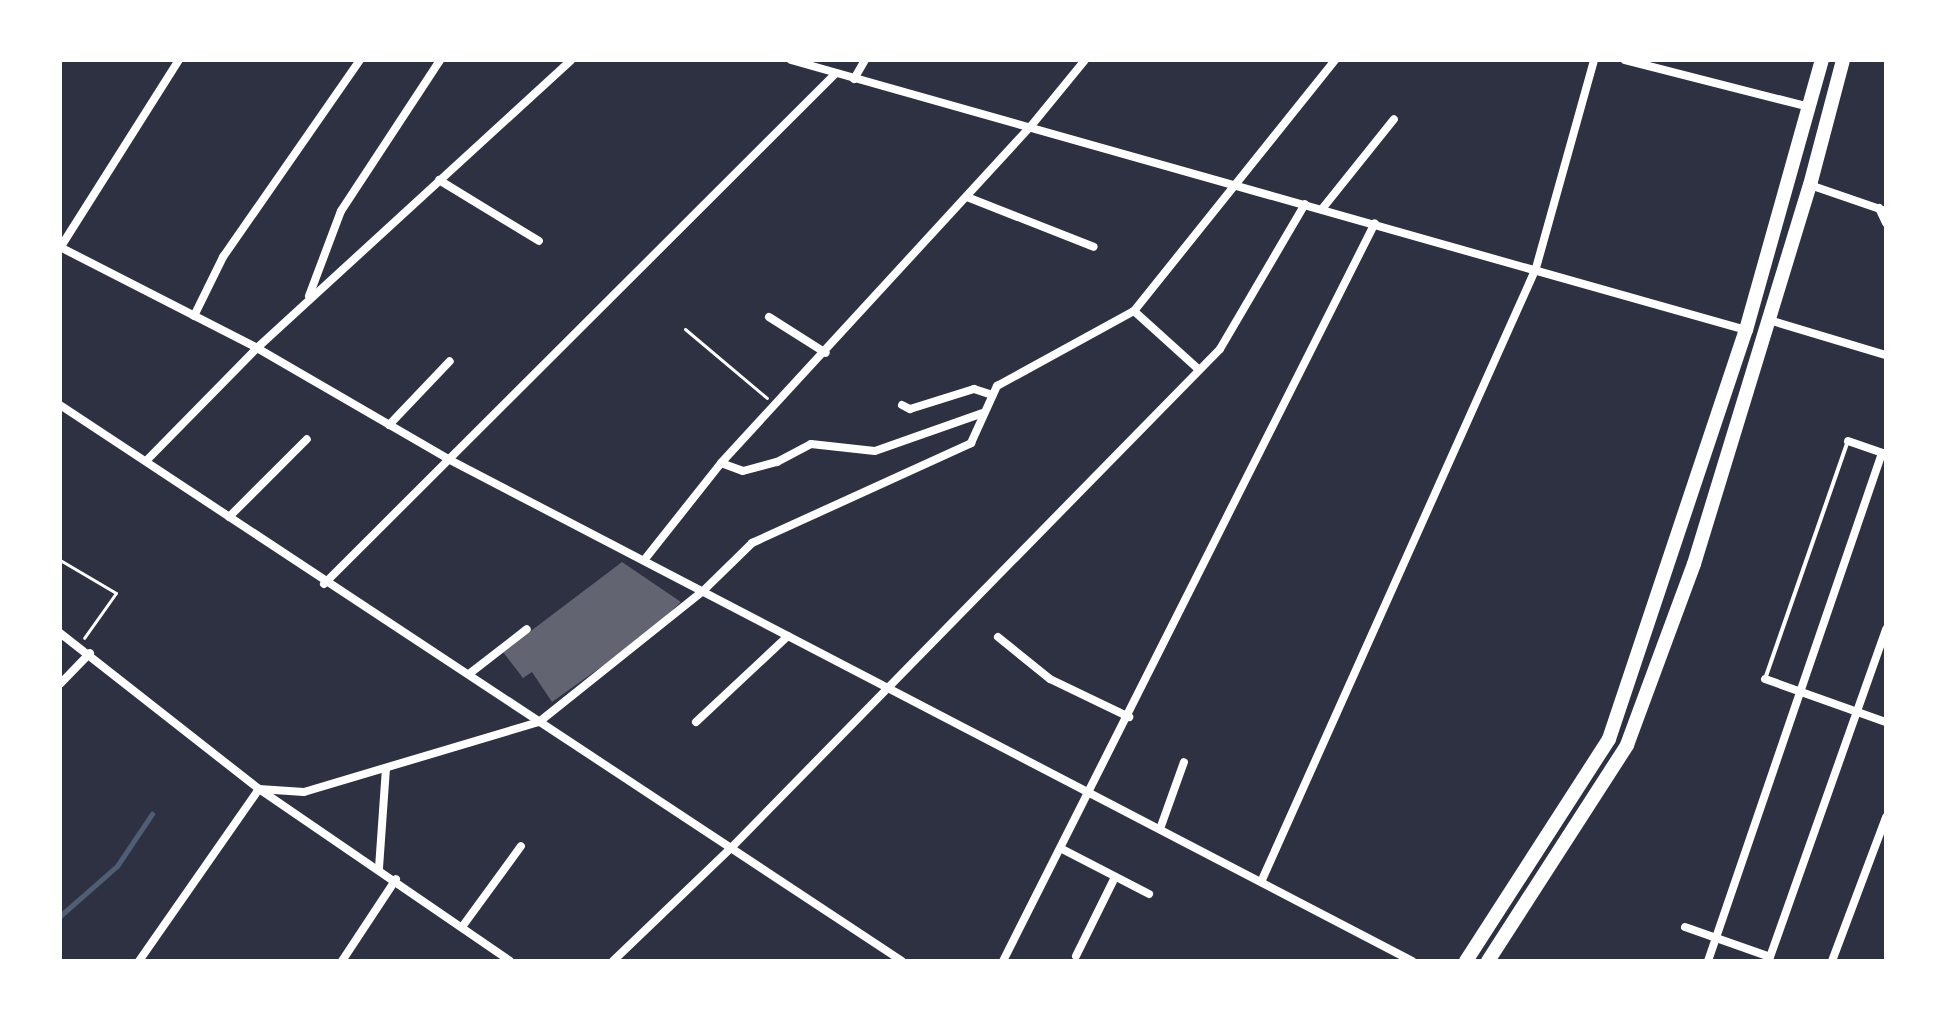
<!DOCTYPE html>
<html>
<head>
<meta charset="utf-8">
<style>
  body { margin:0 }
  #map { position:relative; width:1946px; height:1021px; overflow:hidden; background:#2d3142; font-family:Helvetica,sans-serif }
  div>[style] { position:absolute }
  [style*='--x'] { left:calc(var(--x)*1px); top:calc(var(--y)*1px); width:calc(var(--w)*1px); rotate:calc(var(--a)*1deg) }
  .stream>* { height:5px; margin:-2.5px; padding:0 2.5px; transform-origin:2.5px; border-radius:2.5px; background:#4f5d75 }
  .building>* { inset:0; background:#626471 }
  .path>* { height:3px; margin:-1.5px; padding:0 1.5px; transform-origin:1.5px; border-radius:1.5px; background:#fff }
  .service>* { height:4px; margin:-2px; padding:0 2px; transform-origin:2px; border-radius:2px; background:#fff }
  .minor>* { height:8px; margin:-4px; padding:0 4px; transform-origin:4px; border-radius:4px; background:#fff }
  .primary>* { height:14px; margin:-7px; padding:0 7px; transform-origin:7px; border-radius:7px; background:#fff }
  span { translate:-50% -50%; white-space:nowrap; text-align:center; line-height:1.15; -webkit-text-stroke:6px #fff; paint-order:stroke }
  .frame { position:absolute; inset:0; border:62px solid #fff; pointer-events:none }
</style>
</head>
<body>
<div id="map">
  <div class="stream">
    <div style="--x:60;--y:916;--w:76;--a:-41.3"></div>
    <div style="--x:117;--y:866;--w:63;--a:-56.1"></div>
  </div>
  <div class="building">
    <div style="clip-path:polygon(622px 562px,681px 602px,646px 635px,552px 702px,532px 672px,523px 678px,503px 652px)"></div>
  </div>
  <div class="path">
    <div style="--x:685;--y:329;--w:107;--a:40.1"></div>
    <div style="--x:60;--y:560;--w:65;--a:30.5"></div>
    <div style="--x:116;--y:593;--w:55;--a:125.4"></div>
  </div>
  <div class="service">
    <div style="--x:1765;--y:679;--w:250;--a:-70.8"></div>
  </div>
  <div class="minor">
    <div style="--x:791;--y:60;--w:992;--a:15.79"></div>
    <div style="--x:1625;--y:60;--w:191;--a:14.3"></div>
    <div style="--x:854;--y:79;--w:22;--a:-60"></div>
    <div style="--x:439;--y:180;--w:117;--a:31.4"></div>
    <div style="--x:1810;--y:185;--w:80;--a:18.9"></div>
    <div style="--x:967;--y:197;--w:136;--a:21.5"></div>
    <div style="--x:1879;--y:208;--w:17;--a:65"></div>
    <div style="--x:1322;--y:209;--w:115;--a:-51.3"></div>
    <div style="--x:60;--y:247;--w:221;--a:27.1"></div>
    <div style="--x:257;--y:348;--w:223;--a:30.1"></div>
    <div style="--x:450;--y:460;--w:1085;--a:27.51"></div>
    <div style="--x:60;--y:248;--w:222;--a:-57.7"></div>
    <div style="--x:309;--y:296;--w:91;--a:-69.4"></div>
    <div style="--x:341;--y:211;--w:181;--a:-56.7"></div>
    <div style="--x:1134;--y:311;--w:85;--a:42.1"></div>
    <div style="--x:194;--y:316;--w:66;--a:-63.8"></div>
    <div style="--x:223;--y:257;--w:240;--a:-55.2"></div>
    <div style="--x:769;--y:317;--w:67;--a:32.3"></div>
    <div style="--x:1769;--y:320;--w:122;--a:16.7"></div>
    <div style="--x:60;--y:405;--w:1009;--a:33.44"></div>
    <div style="--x:902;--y:405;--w:9;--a:27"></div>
    <div style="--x:910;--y:409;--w:67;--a:-17.4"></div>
    <div style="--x:974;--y:389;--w:19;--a:18"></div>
    <div style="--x:389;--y:425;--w:88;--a:-46.4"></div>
    <div style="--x:1848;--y:441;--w:39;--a:19"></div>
    <div style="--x:147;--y:460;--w:157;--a:-45.5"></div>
    <div style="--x:257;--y:348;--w:426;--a:-42.5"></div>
    <div style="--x:721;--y:463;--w:23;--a:20"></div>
    <div style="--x:743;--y:471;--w:35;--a:-15"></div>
    <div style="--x:777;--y:462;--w:38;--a:-28"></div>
    <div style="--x:811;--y:444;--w:64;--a:6.2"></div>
    <div style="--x:875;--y:451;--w:114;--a:-19.4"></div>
    <div style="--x:229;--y:517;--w:110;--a:-45"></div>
    <div style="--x:645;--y:559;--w:122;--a:-51.6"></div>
    <div style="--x:721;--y:463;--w:458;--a:-47.4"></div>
    <div style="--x:1031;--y:126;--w:85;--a:-50.7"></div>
    <div style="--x:324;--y:584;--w:722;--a:-44.94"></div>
    <div style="--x:60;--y:633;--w:253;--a:38.1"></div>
    <div style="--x:259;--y:789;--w:304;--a:34.4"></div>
    <div style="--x:998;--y:637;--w:67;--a:38.9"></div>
    <div style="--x:1050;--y:679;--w:88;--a:25.7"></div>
    <div style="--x:469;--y:674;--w:73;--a:-37.8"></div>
    <div style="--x:1765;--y:679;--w:128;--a:19.6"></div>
    <div style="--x:60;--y:684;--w:43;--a:-45.9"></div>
    <div style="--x:696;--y:722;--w:126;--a:-43.1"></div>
    <div style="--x:1160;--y:829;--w:71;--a:-70.3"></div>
    <div style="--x:1062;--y:849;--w:98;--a:27.3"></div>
    <div style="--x:379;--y:868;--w:99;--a:-86"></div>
    <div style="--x:1261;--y:882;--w:673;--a:-65.87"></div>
    <div style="--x:1536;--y:268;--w:216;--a:-74.4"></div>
    <div style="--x:462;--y:927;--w:100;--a:-53.9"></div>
    <div style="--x:1685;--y:927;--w:90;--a:19.4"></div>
    <div style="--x:1770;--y:957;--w:348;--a:-70.5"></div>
    <div style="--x:1076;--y:956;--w:88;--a:-63.7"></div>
    <div style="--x:139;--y:961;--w:210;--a:-55.1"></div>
    <div style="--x:259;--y:789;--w:45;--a:3.8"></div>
    <div style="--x:304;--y:792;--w:245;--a:-16.6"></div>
    <div style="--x:539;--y:722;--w:208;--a:-38.6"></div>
    <div style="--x:702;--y:592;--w:70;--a:-44.4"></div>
    <div style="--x:752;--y:543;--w:241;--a:-24.5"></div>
    <div style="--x:971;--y:443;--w:63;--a:-65.5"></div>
    <div style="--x:997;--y:386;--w:156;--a:-28.7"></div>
    <div style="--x:1134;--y:311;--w:322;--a:-51.3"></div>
    <div style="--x:342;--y:961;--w:98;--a:-56.6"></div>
    <div style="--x:613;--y:961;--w:165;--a:-43.8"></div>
    <div style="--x:732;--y:847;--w:697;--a:-45.58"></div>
    <div style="--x:1220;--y:349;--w:168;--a:-59.6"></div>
    <div style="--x:1003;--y:961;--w:826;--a:-63.25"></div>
    <div style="--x:1708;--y:961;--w:537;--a:-71.09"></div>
    <div style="--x:1832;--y:961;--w:154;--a:-69.4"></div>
  </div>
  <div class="primary">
    <div style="--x:1466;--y:961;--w:264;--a:-57.2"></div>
    <div style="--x:1609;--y:739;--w:431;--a:-71.5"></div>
    <div style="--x:1746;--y:330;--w:280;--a:-74.3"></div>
    <div style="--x:1488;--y:961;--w:257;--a:-57.2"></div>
    <div style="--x:1627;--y:745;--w:193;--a:-69.7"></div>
    <div style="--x:1694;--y:564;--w:396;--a:-73"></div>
    <div style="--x:1810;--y:185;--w:129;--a:-75.2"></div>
  </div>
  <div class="frame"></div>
</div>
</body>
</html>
